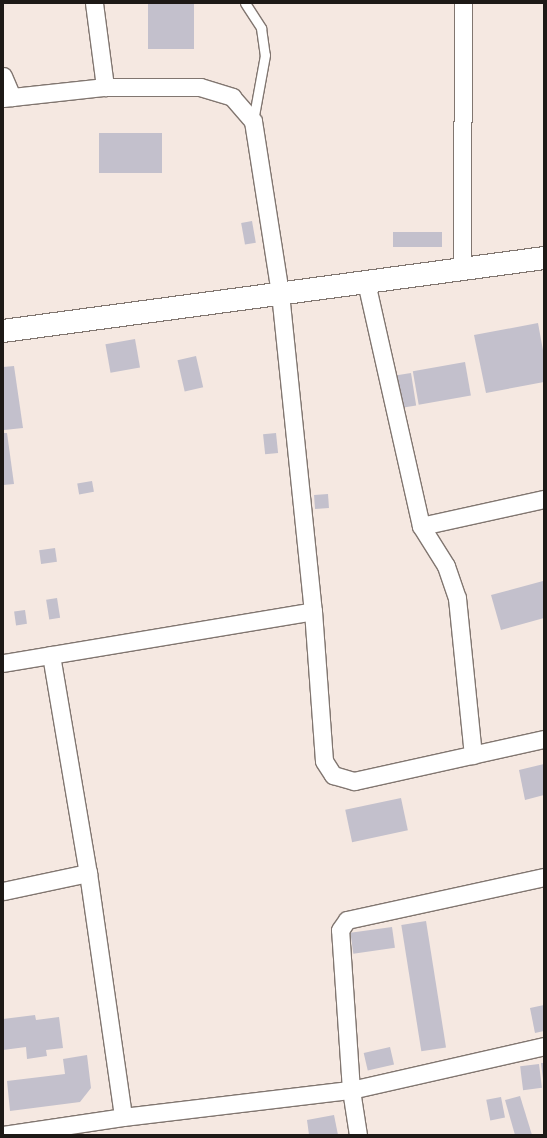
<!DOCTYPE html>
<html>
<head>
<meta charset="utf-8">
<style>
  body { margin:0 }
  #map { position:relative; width:547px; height:1138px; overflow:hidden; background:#f5e8e1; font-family:"DejaVu Sans",sans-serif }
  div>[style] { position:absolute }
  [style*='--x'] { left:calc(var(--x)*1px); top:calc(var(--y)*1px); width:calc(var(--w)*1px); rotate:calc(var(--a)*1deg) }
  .building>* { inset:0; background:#c3c0cc; transform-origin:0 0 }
  .roads { filter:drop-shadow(1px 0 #817670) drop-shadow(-1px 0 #817670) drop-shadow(0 1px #817670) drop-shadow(0 -1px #817670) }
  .service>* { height:9px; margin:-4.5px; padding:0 4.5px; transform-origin:4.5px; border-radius:4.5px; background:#fff }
  .minor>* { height:17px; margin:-8.5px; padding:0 8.5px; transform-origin:8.5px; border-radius:8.5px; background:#fff }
  .tertiary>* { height:22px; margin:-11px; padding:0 11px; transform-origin:11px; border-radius:11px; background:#fff }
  span { translate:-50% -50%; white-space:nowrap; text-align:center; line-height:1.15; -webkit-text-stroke:3.5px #fff; paint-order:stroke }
  .frame { position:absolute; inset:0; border:4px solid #1d1916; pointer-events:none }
</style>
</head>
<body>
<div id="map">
  <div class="building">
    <i style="left:148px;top:3px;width:46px;height:46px"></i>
    <i style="left:99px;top:133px;width:63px;height:40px"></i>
    <i style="left:252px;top:221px;width:22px;height:11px;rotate:80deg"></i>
    <i style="left:442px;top:232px;width:15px;height:49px;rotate:90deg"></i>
    <i style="clip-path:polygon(538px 323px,544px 356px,544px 382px,486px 393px,474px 335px)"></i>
    <i style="left:135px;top:339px;width:29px;height:30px;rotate:80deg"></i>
    <i style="left:196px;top:356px;width:32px;height:19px;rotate:77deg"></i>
    <i style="left:465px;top:362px;width:34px;height:53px;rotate:80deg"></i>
    <i style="clip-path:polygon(14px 366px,23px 428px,4px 430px,3px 367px)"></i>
    <i style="left:411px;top:373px;width:33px;height:16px;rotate:81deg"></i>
    <i style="clip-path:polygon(3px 433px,7px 433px,14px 484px,3px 485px)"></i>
    <i style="left:276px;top:433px;width:20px;height:13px;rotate:84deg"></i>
    <i style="left:92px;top:481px;width:11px;height:15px;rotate:80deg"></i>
    <i style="left:328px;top:494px;width:14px;height:14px;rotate:86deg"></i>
    <i style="left:55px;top:548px;width:14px;height:16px;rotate:82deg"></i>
    <i style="clip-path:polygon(543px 581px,544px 618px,501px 630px,491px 595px)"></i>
    <i style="left:57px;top:598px;width:20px;height:11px;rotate:81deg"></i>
    <i style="left:25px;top:610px;width:14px;height:11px;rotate:82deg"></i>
    <i style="clip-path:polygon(544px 764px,544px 795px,525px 800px,519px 770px)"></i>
    <i style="left:401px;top:798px;width:33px;height:57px;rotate:78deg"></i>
    <i style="left:426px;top:921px;width:128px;height:25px;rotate:81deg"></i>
    <i style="left:392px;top:927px;width:21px;height:42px;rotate:82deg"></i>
    <i style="clip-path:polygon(544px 1005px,544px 1031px,535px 1033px,530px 1008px)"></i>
    <i style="clip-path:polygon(35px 1015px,36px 1020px,59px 1017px,63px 1048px,46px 1050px,47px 1056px,27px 1059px,26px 1047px,3px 1050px,3px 1019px)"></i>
    <i style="left:390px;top:1047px;width:18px;height:27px;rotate:77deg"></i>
    <i style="clip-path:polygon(87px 1055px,91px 1088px,80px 1102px,10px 1111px,7px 1081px,65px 1074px,63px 1059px)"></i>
    <i style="clip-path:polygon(541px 1063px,544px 1063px,544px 1079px,543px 1079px)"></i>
    <i style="left:539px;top:1064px;width:24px;height:19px;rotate:83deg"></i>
    <i style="clip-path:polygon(520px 1096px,532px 1135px,515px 1135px,505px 1100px)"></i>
    <i style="left:501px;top:1097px;width:21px;height:15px;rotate:79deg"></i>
    <i style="clip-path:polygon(334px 1115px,338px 1135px,309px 1135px,307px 1120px)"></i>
  </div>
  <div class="roads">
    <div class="service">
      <i style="--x:245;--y:3;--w:30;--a:57"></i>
      <i style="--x:261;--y:28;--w:27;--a:82"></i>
      <i style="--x:265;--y:55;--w:67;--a:100.3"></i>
    </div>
    <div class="minor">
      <i style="--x:94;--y:3;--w:85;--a:82.5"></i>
      <i style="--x:3;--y:76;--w:23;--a:67"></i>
      <i style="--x:3;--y:98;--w:103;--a:-6.2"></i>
      <i style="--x:105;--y:87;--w:95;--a:0"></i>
      <i style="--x:200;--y:87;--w:34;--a:17"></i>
      <i style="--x:232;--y:97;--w:32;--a:49"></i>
      <i style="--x:253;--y:121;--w:174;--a:81.1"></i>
      <i style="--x:280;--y:293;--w:320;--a:84.1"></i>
      <i style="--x:313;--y:611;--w:150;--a:85.8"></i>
      <i style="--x:324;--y:761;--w:17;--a:57"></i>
      <i style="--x:333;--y:775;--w:22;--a:16"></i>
      <i style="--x:354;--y:781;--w:195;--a:-12.5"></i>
      <i style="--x:462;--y:270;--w:267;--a:-89.8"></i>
      <i style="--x:366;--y:282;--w:250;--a:77.3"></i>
      <i style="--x:421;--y:526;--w:47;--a:58"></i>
      <i style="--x:446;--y:566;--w:34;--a:71"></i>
      <i style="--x:457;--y:598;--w:158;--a:84.2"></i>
      <i style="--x:421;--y:526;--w:126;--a:-12.4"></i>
      <i style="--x:51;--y:655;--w:221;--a:80.4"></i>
      <i style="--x:88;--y:873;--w:246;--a:81.8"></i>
      <i style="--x:3;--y:663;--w:314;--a:-9.5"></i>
      <i style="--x:3;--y:891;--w:87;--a:-12"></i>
      <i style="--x:3;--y:1135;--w:121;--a:-8.5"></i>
      <i style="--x:123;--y:1117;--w:230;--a:-6.8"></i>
      <i style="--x:351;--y:1090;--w:198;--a:-12.8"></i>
      <i style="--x:358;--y:1135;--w:46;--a:-98.8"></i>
      <i style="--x:351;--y:1090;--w:160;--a:-93.9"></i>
      <i style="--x:340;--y:930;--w:12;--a:-55"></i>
      <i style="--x:347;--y:920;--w:202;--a:-12.3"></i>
    </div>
    <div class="tertiary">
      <i style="--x:3;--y:331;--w:546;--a:-7.68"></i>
    </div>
  </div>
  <div class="frame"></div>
</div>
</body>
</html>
